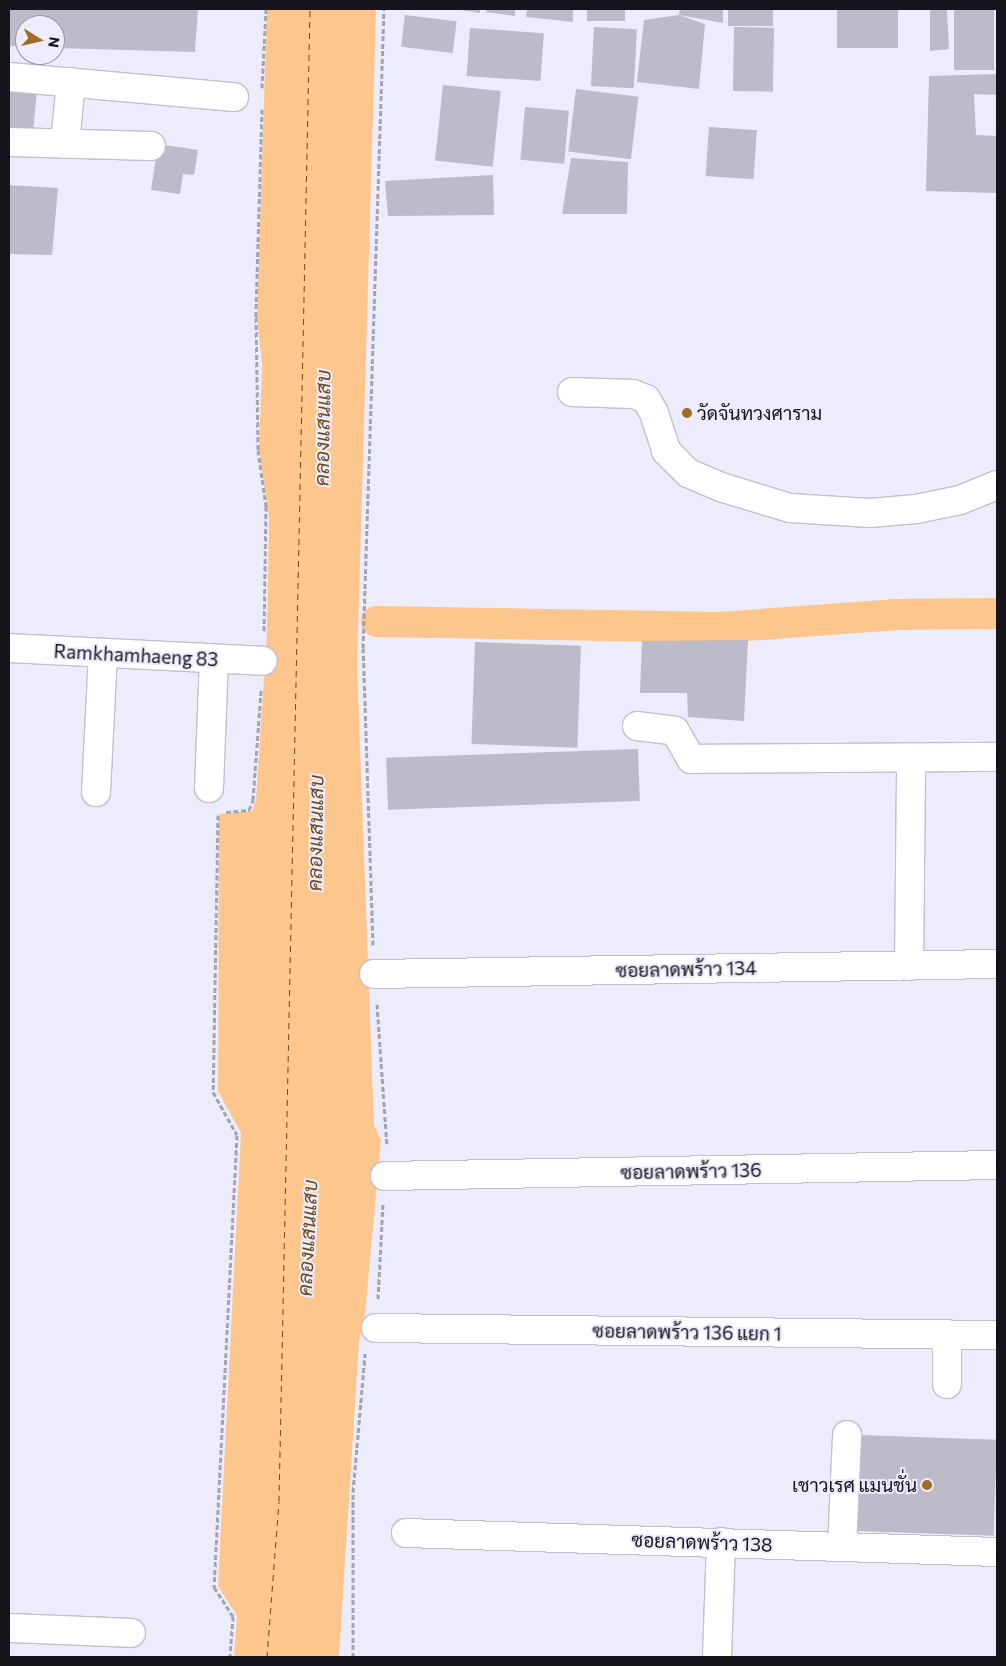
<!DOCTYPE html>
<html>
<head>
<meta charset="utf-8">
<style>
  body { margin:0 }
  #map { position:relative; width:1006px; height:1666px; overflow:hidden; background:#edecfc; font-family:Commissioner,Sarabun,sans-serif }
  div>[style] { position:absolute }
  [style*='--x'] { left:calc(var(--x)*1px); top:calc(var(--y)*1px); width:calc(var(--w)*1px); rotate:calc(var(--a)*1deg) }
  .water>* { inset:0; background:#fdc68c }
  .canal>* { height:31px; margin:-15.5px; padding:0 15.5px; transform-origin:15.5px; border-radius:15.5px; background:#fdc68c }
  .ferry>* { height:1px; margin-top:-0.5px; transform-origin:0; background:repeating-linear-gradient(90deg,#6c481c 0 6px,transparent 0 11px) }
  .building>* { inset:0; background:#bdbbca; transform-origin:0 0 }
  .path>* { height:3px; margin-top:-1.5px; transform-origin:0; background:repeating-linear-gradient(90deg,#a4a3af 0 5px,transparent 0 7.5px) }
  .roads { filter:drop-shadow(1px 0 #c0bfce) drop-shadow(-1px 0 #c0bfce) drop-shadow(0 1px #c0bfce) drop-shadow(0 -1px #c0bfce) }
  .minor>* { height:28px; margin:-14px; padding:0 14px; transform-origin:14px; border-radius:14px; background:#fff }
  .dots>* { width:14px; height:14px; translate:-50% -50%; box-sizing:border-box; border:2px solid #edecfc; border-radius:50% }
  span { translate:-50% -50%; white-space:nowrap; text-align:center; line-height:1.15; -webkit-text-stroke:4px #edecfc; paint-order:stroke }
  .poi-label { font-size:19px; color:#15141a }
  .left { translate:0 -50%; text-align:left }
  .right { translate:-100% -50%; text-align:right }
  .street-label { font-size:19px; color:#15141a }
  .water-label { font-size:20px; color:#6c481c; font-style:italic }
  .frame { position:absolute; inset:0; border:10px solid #15141a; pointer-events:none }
  .north { position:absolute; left:15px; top:15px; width:50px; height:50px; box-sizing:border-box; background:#edecfc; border:1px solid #9796a2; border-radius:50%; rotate:99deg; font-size:14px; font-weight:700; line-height:20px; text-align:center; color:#15141a }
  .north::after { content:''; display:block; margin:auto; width:18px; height:22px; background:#a16a25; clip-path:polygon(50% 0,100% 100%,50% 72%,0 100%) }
</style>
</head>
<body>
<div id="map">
  <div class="water">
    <i style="clip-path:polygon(267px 9px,376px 9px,357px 666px,374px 1125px,381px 1140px,365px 1314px,359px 1341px,339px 1657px,234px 1657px,237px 1616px,218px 1586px,241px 1133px,218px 1091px,219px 814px,252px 811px,256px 800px,267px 632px,269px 517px,259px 450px,262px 365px,257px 318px)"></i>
  </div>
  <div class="canal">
    <i style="--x:376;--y:621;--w:343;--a:1"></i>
    <i style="--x:719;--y:627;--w:175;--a:-4.2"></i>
    <i style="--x:894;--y:614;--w:103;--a:-0.6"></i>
  </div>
  <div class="ferry">
    <i style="--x:267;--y:1657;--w:156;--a:-85.6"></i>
    <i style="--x:279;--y:1501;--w:1492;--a:-88.81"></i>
  </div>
  <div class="building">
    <i style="clip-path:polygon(9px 9px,198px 9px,195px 52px,55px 48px,55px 25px,25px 25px,25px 47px,9px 46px)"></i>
    <i style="clip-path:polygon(454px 9px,480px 9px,480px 13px)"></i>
    <i style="clip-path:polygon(487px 9px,515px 9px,515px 16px,486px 12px)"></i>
    <i style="clip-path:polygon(527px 9px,573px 9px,573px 22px,526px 17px)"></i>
    <i style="left:587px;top:9px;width:38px;height:12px"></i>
    <i style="clip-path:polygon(680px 9px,723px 9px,723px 23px,679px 15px)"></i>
    <i style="left:728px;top:9px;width:45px;height:17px"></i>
    <i style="left:837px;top:9px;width:61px;height:39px"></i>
    <i style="clip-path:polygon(930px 9px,947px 9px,949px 49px,930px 51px)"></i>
    <i style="left:954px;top:9px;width:40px;height:61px"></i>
    <i style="left:405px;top:15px;width:52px;height:32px;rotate:7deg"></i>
    <i style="clip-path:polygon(679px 15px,705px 24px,699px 89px,637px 82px,644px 20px)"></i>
    <i style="left:594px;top:27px;width:43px;height:59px;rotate:3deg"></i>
    <i style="left:734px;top:27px;width:40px;height:64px;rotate:1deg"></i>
    <i style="left:470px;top:28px;width:74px;height:48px;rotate:4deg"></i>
    <i style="clip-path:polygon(997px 74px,997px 95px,974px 94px,976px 135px,997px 136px,997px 193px,926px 191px,929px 76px)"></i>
    <i style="left:443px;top:85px;width:58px;height:76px;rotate:6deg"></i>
    <i style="left:576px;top:89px;width:63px;height:63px;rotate:7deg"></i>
    <i style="clip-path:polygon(9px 90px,37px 92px,33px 131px,9px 130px)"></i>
    <i style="left:525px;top:107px;width:44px;height:53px;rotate:5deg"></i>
    <i style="left:709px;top:127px;width:48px;height:49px;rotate:4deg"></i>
    <i style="clip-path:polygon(158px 144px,198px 150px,194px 175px,183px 174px,180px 194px,151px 190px)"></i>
    <i style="clip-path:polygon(571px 158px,628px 162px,627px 214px,562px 214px)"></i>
    <i style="clip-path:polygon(493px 175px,494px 215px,388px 216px,385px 181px)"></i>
    <i style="clip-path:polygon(9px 185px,58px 188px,52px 255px,9px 254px)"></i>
    <i style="clip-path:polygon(748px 640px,744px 721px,688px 717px,687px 693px,640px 693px,642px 641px)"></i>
    <i style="left:475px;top:642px;width:106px;height:102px;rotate:2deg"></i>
    <i style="left:638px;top:749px;width:52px;height:252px;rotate:88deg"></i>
    <i style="left:860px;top:1435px;width:137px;height:96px;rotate:2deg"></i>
  </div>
  <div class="path">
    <i style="--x:262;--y:88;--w:79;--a:-87.1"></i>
    <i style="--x:262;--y:109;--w:208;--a:91.7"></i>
    <i style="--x:256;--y:317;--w:133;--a:89.1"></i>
    <i style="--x:258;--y:450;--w:57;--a:81.9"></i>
    <i style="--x:266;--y:506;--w:126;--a:90.9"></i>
    <i style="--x:226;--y:812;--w:23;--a:-5"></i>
    <i style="--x:249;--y:810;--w:11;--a:-68"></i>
    <i style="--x:253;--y:800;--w:110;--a:-85.8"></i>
    <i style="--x:218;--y:815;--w:277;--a:91"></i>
    <i style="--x:213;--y:1092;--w:49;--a:60.8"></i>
    <i style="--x:237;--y:1135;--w:453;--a:92.9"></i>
    <i style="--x:214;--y:1587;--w:35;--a:57"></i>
    <i style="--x:233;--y:1616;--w:41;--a:94.2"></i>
    <i style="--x:373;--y:945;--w:297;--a:-91.9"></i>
    <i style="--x:363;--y:648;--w:639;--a:-88.12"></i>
    <i style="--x:377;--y:1004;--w:143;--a:86"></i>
    <i style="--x:378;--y:1299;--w:96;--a:-87"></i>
    <i style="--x:353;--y:1657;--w:165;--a:-90"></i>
    <i style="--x:353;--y:1492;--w:139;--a:-85"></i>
  </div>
  <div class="roads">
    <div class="minor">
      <i style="--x:9;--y:77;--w:226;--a:5.1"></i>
      <i style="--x:9;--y:142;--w:142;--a:1.6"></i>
      <i style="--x:65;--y:144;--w:62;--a:-84.5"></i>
      <i style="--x:572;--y:392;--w:61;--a:1.9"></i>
      <i style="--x:633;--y:394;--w:14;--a:21"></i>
      <i style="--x:646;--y:399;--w:16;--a:60"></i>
      <i style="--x:654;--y:413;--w:40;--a:72"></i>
      <i style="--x:666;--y:451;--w:31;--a:45"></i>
      <i style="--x:688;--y:473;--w:39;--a:23"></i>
      <i style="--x:724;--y:488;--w:69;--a:16.9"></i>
      <i style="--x:790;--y:508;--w:80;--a:3.6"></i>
      <i style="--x:870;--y:513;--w:46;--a:-5"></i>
      <i style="--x:916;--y:509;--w:45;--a:-11.6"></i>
      <i style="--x:960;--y:500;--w:40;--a:-22"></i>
      <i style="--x:9;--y:648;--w:254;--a:2.9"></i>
      <i style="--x:637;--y:726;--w:38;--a:7"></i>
      <i style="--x:675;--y:731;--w:32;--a:60"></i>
      <i style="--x:691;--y:759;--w:306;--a:-0.4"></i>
      <i style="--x:209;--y:788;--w:129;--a:-87.8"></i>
      <i style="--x:96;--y:792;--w:139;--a:-87.1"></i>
      <i style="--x:909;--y:966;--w:208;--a:-89.4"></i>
      <i style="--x:374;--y:974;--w:623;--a:-0.92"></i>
      <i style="--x:385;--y:1176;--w:612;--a:-1.03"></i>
      <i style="--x:376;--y:1328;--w:621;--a:0.65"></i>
      <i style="--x:947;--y:1334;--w:50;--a:90"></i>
      <i style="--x:406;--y:1533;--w:591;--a:1.84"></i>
      <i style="--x:842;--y:1547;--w:112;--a:-87.4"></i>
      <i style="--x:9;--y:1628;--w:122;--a:2.3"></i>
      <i style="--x:717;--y:1657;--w:115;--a:-88"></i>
    </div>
  </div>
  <div class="dots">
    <i style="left:687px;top:413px;background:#a16a25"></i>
    <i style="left:927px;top:1485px;background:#a16a25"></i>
  </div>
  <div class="poi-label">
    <span class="left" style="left:697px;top:413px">วัดจันทวงศาราม</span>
    <span class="right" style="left:917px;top:1485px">เชาวเรศ แมนชั่น</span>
  </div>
  <div class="street-label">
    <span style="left:136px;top:655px;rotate:3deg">Ramkhamhaeng 83</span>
    <span style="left:686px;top:969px;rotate:-1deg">ซอยลาดพร้าว 134</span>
    <span style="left:691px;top:1171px;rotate:-1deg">ซอยลาดพร้าว 136</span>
    <span style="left:687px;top:1332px;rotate:1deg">ซอยลาดพร้าว 136 แยก 1</span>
    <span style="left:702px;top:1542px;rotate:2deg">ซอยลาดพร้าว 138</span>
  </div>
  <div class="water-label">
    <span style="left:322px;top:428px;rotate:-89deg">คลองแสนแสบ</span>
    <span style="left:315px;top:833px;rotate:-89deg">คลองแสนแสบ</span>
    <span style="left:307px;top:1238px;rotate:-87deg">คลองแสนแสบ</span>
  </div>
  <div class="frame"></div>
  <div class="north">N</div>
</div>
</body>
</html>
